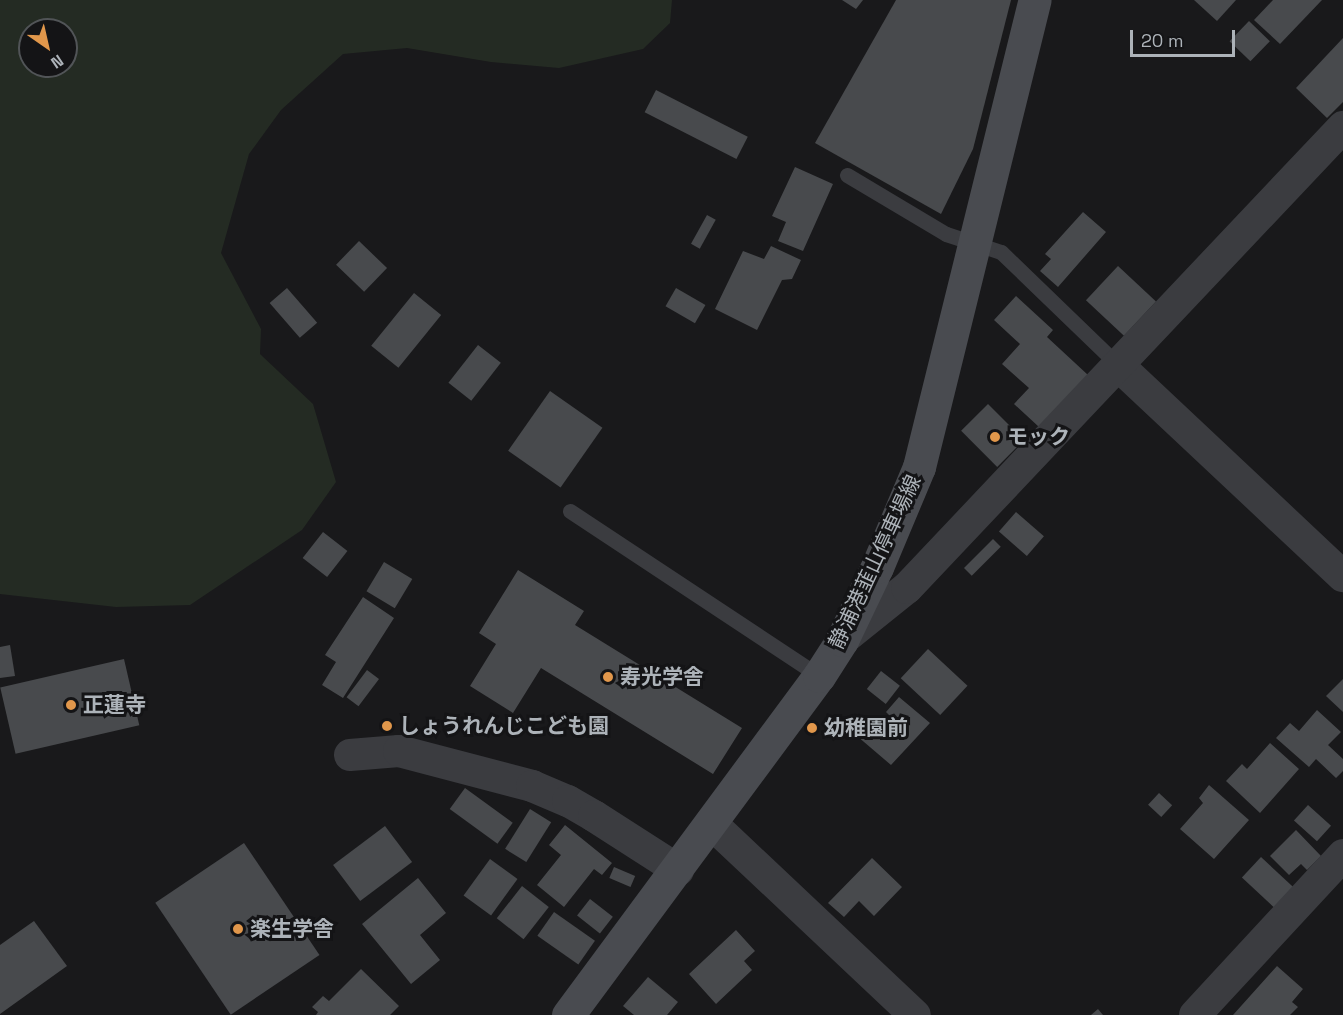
<!DOCTYPE html>
<html>
<head>
<meta charset="utf-8">
<style>
  body { margin:0 }
  #map { position:relative; width:1343px; height:1015px; overflow:hidden; background:#19191b; font-family:"Space Grotesk","Noto Sans JP",sans-serif }
  div>[style] { position:absolute }
  [style*='--x'] { left:calc(var(--x)*1px); top:calc(var(--y)*1px); width:calc(var(--w)*1px); rotate:calc(var(--a)*1deg) }
  .green>* { inset:0; background:#242b23 }
  .building>* { inset:0; background:#484a4d; transform-origin:0 0 }
  .service>* { height:15px; margin:-7.5px; padding:0 7.5px; transform-origin:7.5px; border-radius:7.5px; background:#3b3c40 }
  .minor>* { height:32px; margin:-16px; padding:0 16px; transform-origin:16px; border-radius:16px; background:#3b3c40 }
  .secondary>* { height:33px; margin:-16.5px; padding:0 16.5px; transform-origin:16.5px; border-radius:16.5px; background:#494b50 }
  .dots>* { width:16px; height:16px; translate:-50% -50%; box-sizing:border-box; border:3px solid #141416; border-radius:50% }
  span { translate:-50% -50%; white-space:nowrap; text-align:center; line-height:1.15; -webkit-text-stroke:6px #141416; paint-order:stroke }
  .poi-label { font-size:21px; color:#adb3b9; font-weight:700 }
  .left { translate:0 -50%; text-align:left }
  .street-label { font-size:21px; color:#adb3b9 }
  .north { position:absolute; left:18px; top:18px; width:60px; height:60px; box-sizing:border-box; background:#141416; border:2px solid #515457; border-radius:50%; rotate:146deg; font-size:16px; font-weight:700; line-height:24px; text-align:center; color:#adb3b9 }
  .north::after { content:''; display:block; margin:auto; width:21px; height:27px; background:#e1974b; clip-path:polygon(50% 0,100% 100%,50% 72%,0 100%) }
  .scale { position:absolute; left:1130px; top:30px; width:105px; height:27px; box-sizing:border-box; border:3px solid #adb3b9; border-top:0; padding-left:8px; font-size:18px; line-height:21px; white-space:nowrap; color:#adb3b9; -webkit-text-stroke:4px #141416; paint-order:stroke }
</style>
</head>
<body>
<div id="map">
  <div class="green">
    <i style="clip-path:polygon(evenodd,0 0,672px 0,670px 23px,643px 49px,559px 68px,491px 62px,407px 48px,343px 54px,281px 110px,249px 154px,221px 253px,261px 329px,260px 354px,313px 404px,336px 482px,302px 530px,190px 605px,116px 607px,0 594px,0 0,30px 30px,66px 30px,66px 66px,30px 66px,30px 30px)"></i>
  </div>
  <div class="building">
    <i style="clip-path:polygon(842px 0,863px 0,856px 9px)"></i>
    <i style="clip-path:polygon(896px 0,1011px 0,973px 149px,941px 214px,815px 143px)"></i>
    <i style="clip-path:polygon(1194px 0,1236px 0,1217px 21px)"></i>
    <i style="clip-path:polygon(1273px 0,1322px 0,1280px 44px,1254px 20px)"></i>
    <i style="left:1249px;top:21px;width:29px;height:28px;rotate:44deg"></i>
    <i style="clip-path:polygon(1343px 38px,1343px 102px,1327px 118px,1296px 88px)"></i>
    <i style="left:656px;top:90px;width:103px;height:25px;rotate:27deg"></i>
    <i style="clip-path:polygon(795px 167px,833px 184px,803px 251px,778px 241px,786px 222px,772px 216px)"></i>
    <i style="clip-path:polygon(1083px 212px,1106px 232px,1058px 287px,1040px 271px,1051px 259px,1045px 254px)"></i>
    <i style="left:707px;top:215px;width:10px;height:33px;rotate:29deg"></i>
    <i style="left:359px;top:241px;width:39px;height:33px;rotate:44deg"></i>
    <i style="clip-path:polygon(771px 246px,801px 260px,792px 279px,782px 280px,757px 330px,715px 309px,743px 251px,764px 259px)"></i>
    <i style="left:1118px;top:266px;width:52px;height:47px;rotate:43deg"></i>
    <i style="left:287px;top:288px;width:46px;height:23px;rotate:49deg"></i>
    <i style="left:676px;top:288px;width:34px;height:21px;rotate:30deg"></i>
    <i style="left:414px;top:293px;width:35px;height:68px;rotate:39deg"></i>
    <i style="clip-path:polygon(1016px 296px,1053px 330px,1047px 337px,1088px 375px,1039px 427px,1014px 404px,1029px 388px,1002px 364px,1020px 344px,994px 320px)"></i>
    <i style="left:478px;top:345px;width:29px;height:48px;rotate:38deg"></i>
    <i style="left:550px;top:391px;width:64px;height:73px;rotate:35deg"></i>
    <i style="left:988px;top:404px;width:51px;height:38px;rotate:45deg"></i>
    <i style="left:1016px;top:512px;width:37px;height:26px;rotate:41deg"></i>
    <i style="left:323px;top:532px;width:31px;height:33px;rotate:38deg"></i>
    <i style="left:993px;top:539px;width:11px;height:41px;rotate:45deg"></i>
    <i style="left:384px;top:562px;width:33px;height:34px;rotate:31deg"></i>
    <i style="clip-path:polygon(518px 570px,584px 611px,575px 625px,742px 728px,713px 774px,541px 668px,513px 713px,470px 686px,496px 644px,479px 633px)"></i>
    <i style="clip-path:polygon(363px 597px,394px 618px,343px 698px,322px 685px,336px 662px,325px 655px)"></i>
    <i style="clip-path:polygon(10px 645px,15px 676px,0 678px,0 647px)"></i>
    <i style="left:928px;top:649px;width:54px;height:40px;rotate:43deg"></i>
    <i style="left:124px;top:659px;width:68px;height:127px;rotate:77deg"></i>
    <i style="left:367px;top:670px;width:15px;height:34px;rotate:37deg"></i>
    <i style="left:881px;top:671px;width:24px;height:23px;rotate:38deg"></i>
    <i style="clip-path:polygon(1343px 679px,1343px 712px,1326px 696px)"></i>
    <i style="clip-path:polygon(899px 697px,930px 723px,891px 765px,857px 736px,873px 717px,878px 724px,890px 716px,886px 712px)"></i>
    <i style="clip-path:polygon(1317px 710px,1341px 732px,1328px 745px,1343px 759px,1343px 771px,1336px 778px,1316px 759px,1309px 767px,1276px 738px,1290px 723px,1299px 731px)"></i>
    <i style="clip-path:polygon(1270px 743px,1299px 769px,1260px 813px,1226px 781px,1242px 764px,1247px 769px)"></i>
    <i style="clip-path:polygon(1209px 785px,1249px 820px,1214px 859px,1180px 829px,1203px 803px,1199px 798px)"></i>
    <i style="left:465px;top:788px;width:59px;height:26px;rotate:36deg"></i>
    <i style="left:1159px;top:793px;width:18px;height:16px;rotate:43deg"></i>
    <i style="left:1308px;top:805px;width:31px;height:21px;rotate:42deg"></i>
    <i style="left:530px;top:809px;width:25px;height:47px;rotate:32deg"></i>
    <i style="clip-path:polygon(565px 825px,612px 863px,602px 875px,594px 869px,564px 907px,537px 885px,561px 855px,549px 845px)"></i>
    <i style="left:385px;top:826px;width:45px;height:65px;rotate:53deg"></i>
    <i style="clip-path:polygon(1296px 830px,1321px 856px,1307px 870px,1301px 864px,1289px 875px,1270px 856px)"></i>
    <i style="left:244px;top:843px;width:135px;height:107px;rotate:56deg"></i>
    <i style="left:1261px;top:857px;width:44px;height:28px;rotate:43deg"></i>
    <i style="clip-path:polygon(872px 858px,902px 887px,874px 916px,859px 901px,844px 917px,828px 903px)"></i>
    <i style="left:490px;top:859px;width:34px;height:45px;rotate:36deg"></i>
    <i style="left:614px;top:867px;width:23px;height:12px;rotate:23deg"></i>
    <i style="clip-path:polygon(418px 878px,446px 913px,420px 935px,440px 960px,411px 984px,362px 924px)"></i>
    <i style="left:522px;top:886px;width:34px;height:41px;rotate:38deg"></i>
    <i style="left:590px;top:899px;width:29px;height:21px;rotate:38deg"></i>
    <i style="left:554px;top:912px;width:50px;height:29px;rotate:35deg"></i>
    <i style="clip-path:polygon(34px 921px,67px 966px,0 1014px,0 945px)"></i>
    <i style="clip-path:polygon(736px 930px,755px 951px,744px 961px,752px 970px,716px 1004px,689px 974px)"></i>
    <i style="clip-path:polygon(1277px 966px,1303px 989px,1292px 1002px,1298px 1007px,1290px 1015px,1233px 1015px)"></i>
    <i style="clip-path:polygon(361px 969px,399px 1006px,390px 1015px,316px 1015px,318px 1012px,312px 1007px,323px 996px,329px 1001px)"></i>
    <i style="clip-path:polygon(648px 977px,678px 1002px,667px 1015px,634px 1015px,623px 1006px)"></i>
    <i style="clip-path:polygon(1098px 1009px,1103px 1015px,1091px 1015px)"></i>
  </div>
  <div class="service">
    <i style="--x:847;--y:175;--w:115;--a:30.8"></i>
    <i style="--x:946;--y:234;--w:58;--a:18.1"></i>
    <i style="--x:1001;--y:252;--w:164;--a:44"></i>
    <i style="--x:570;--y:511;--w:299;--a:33.5"></i>
  </div>
  <div class="minor">
    <i style="--x:1119;--y:366;--w:307;--a:43.2"></i>
    <i style="--x:842;--y:640;--w:83;--a:-38.7"></i>
    <i style="--x:907;--y:588;--w:635;--a:-46.6"></i>
    <i style="--x:350;--y:755;--w:49;--a:-4.7"></i>
    <i style="--x:399;--y:751;--w:138;--a:14.7"></i>
    <i style="--x:532;--y:786;--w:39;--a:23"></i>
    <i style="--x:568;--y:801;--w:30;--a:30"></i>
    <i style="--x:594;--y:816;--w:100;--a:32.7"></i>
    <i style="--x:711;--y:823;--w:280;--a:43.3"></i>
    <i style="--x:1195;--y:1015;--w:218;--a:-47.2"></i>
  </div>
  <div class="secondary">
    <i style="--x:568;--y:1015;--w:422;--a:-53.5"></i>
    <i style="--x:819;--y:676;--w:43;--a:-57.4"></i>
    <i style="--x:842;--y:640;--w:81;--a:-64.4"></i>
    <i style="--x:877;--y:567;--w:108;--a:-67.2"></i>
    <i style="--x:919;--y:467;--w:481;--a:-76.1"></i>
  </div>
  <div class="dots">
    <i style="left:995px;top:437px;background:#e1974b"></i>
    <i style="left:608px;top:677px;background:#e1974b"></i>
    <i style="left:71px;top:705px;background:#e1974b"></i>
    <i style="left:387px;top:726px;background:#e1974b"></i>
    <i style="left:812px;top:728px;background:#e1974b"></i>
    <i style="left:238px;top:929px;background:#e1974b"></i>
  </div>
  <div class="poi-label">
    <span class="left" style="left:1007px;top:437px">モック</span>
    <span class="left" style="left:620px;top:677px">寿光学舎</span>
    <span class="left" style="left:83px;top:705px">正蓮寺</span>
    <span class="left" style="left:399px;top:726px">しょうれんじこども園</span>
    <span class="left" style="left:824px;top:728px">幼稚園前</span>
    <span class="left" style="left:250px;top:929px">楽生学舎</span>
  </div>
  <div class="street-label">
    <span style="left:875px;top:562px;rotate:-65deg">静浦港韮山停車場線</span>
  </div>
  <div class="north">N</div>
  <div class="scale">20 m</div>
</div>
</body>
</html>
